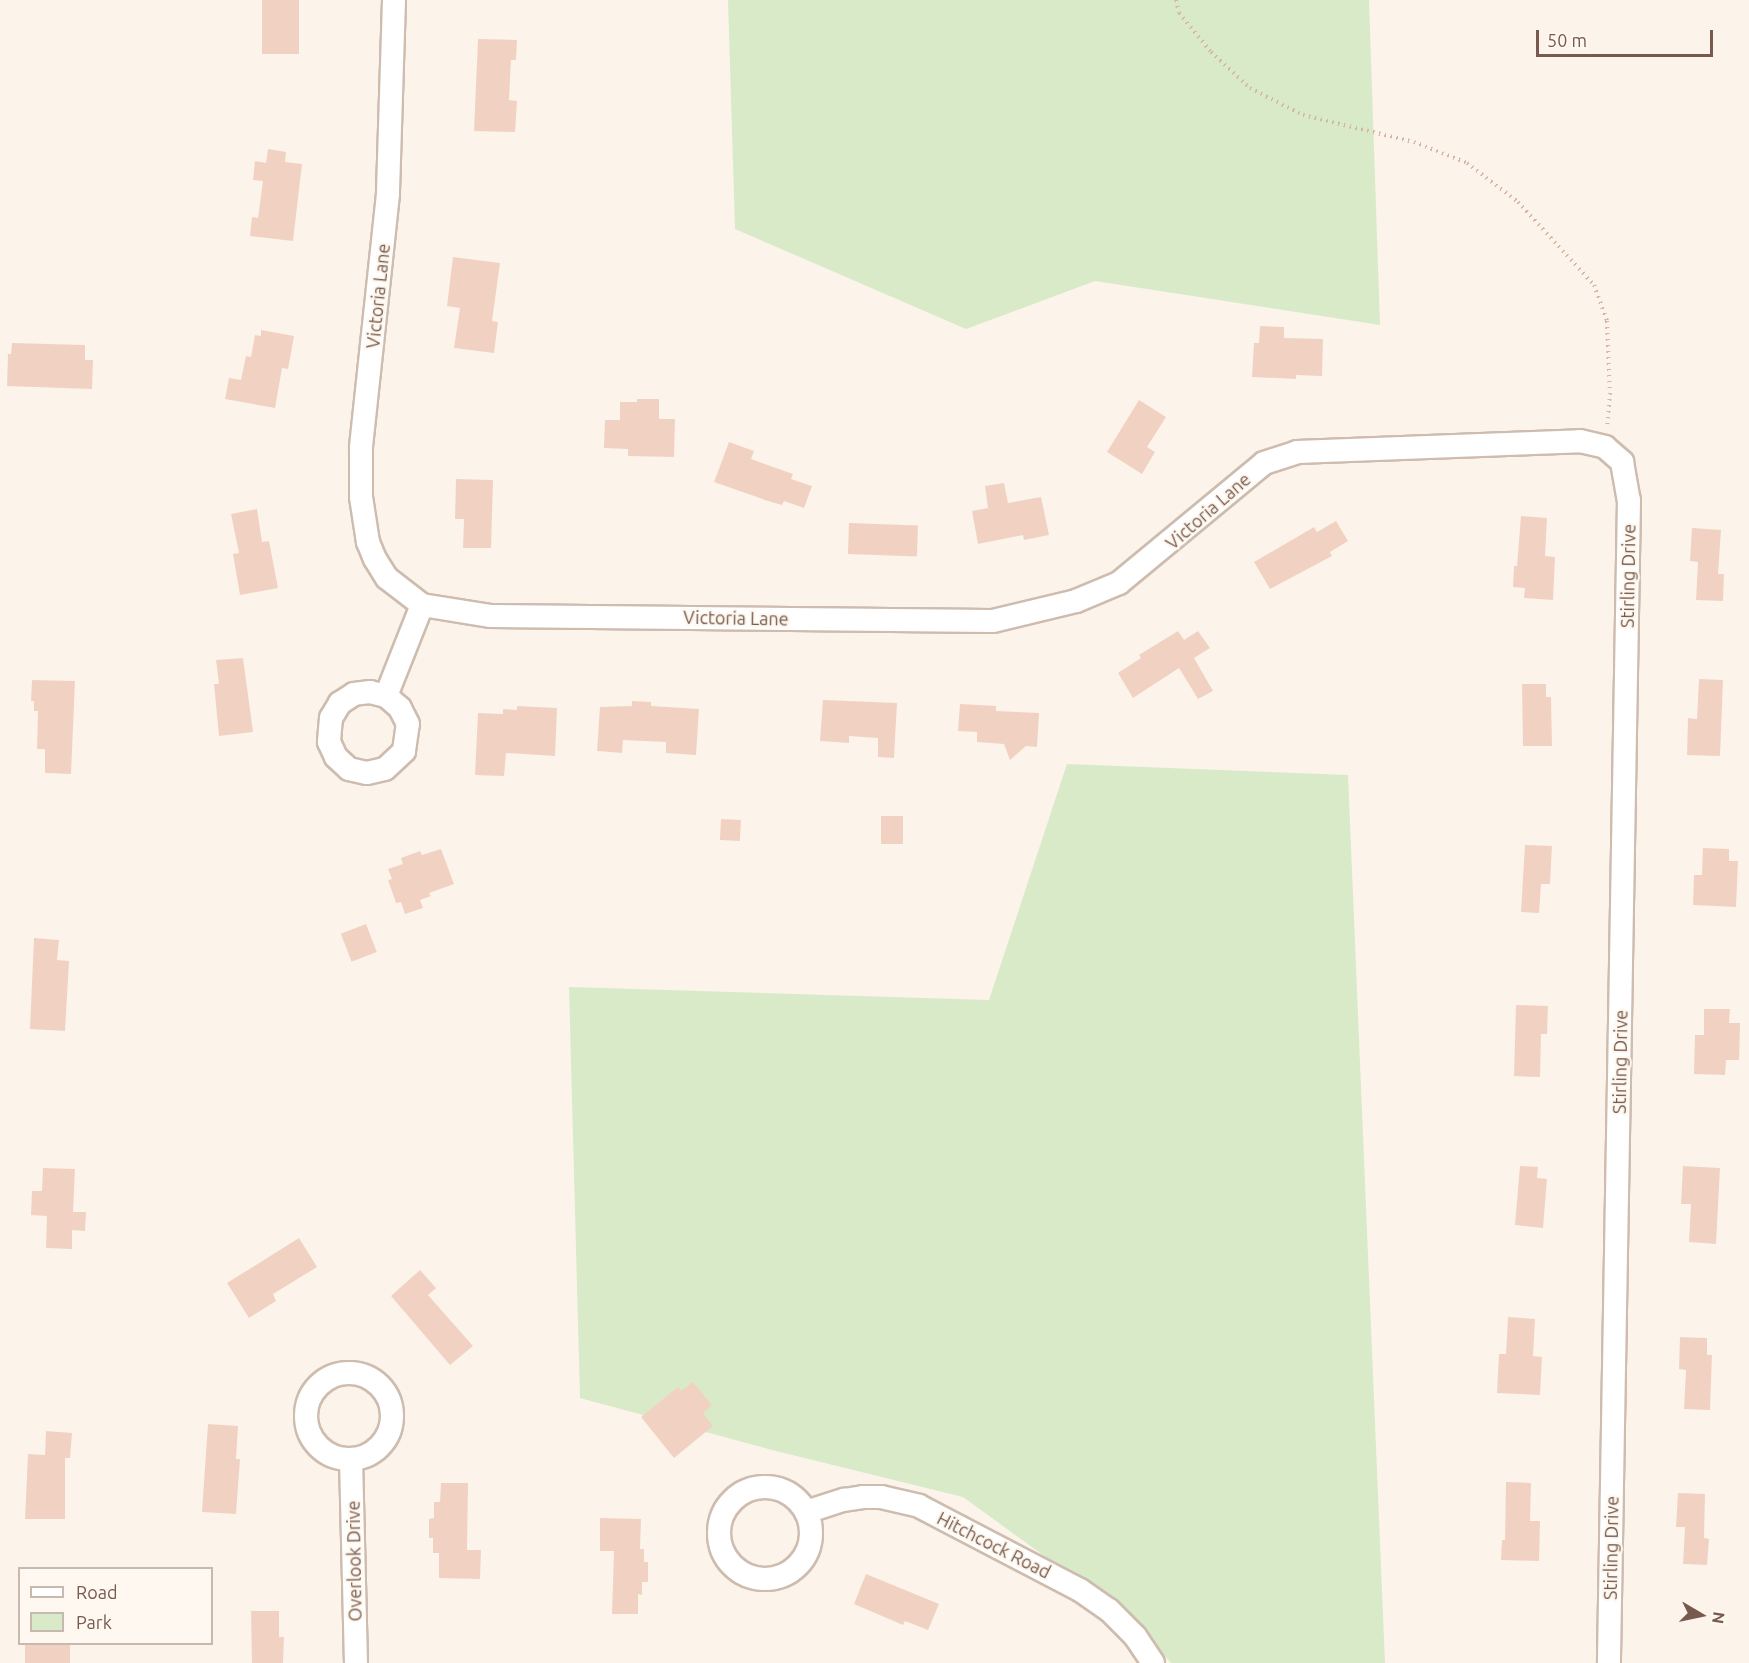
<!DOCTYPE html>
<html>
<head>
<meta charset="utf-8">
<style>
  body { margin:0 }
  #map { position:relative; width:1749px; height:1663px; overflow:hidden; background:#fcf4ea; font-family:Ubuntu,sans-serif }
  div>[style] { position:absolute }
  [style*='--x'] { left:calc(var(--x)*1px); top:calc(var(--y)*1px); width:calc(var(--w)*1px); rotate:calc(var(--a)*1deg) }
  .green>* { inset:0; background:#d8eac8 }
  .building>* { inset:0; background:#f1d2c2; transform-origin:0 0 }
  .path>* { height:4px; margin-top:-2px; transform-origin:0; background:repeating-linear-gradient(90deg,#d6b5a5 0 1.5px,transparent 0 6px) }
  .roads { filter:drop-shadow(2px 0 #cebcaf) drop-shadow(-2px 0 #cebcaf) drop-shadow(0 2px #cebcaf) drop-shadow(0 -2px #cebcaf) }
  .street>* { height:22px; margin:-11px; padding:0 11px; transform-origin:11px; border-radius:11px; background:#fff }
  .street>.ring { margin:-11px; padding:0; box-sizing:content-box; background:none; border:22px solid #fff; border-radius:50% }
  span { translate:-50% -50%; white-space:nowrap; text-align:center; line-height:1.15; -webkit-text-stroke:4.5px #fef8f0; paint-order:stroke }
  .street-label { font-size:18px; color:#775a4d }
  .legend { position:absolute; left:18px; top:1567px; width:195px; height:78px; box-sizing:border-box; background:#fef8f0; border:2px solid #c8b9af; margin:0; padding:8px 10px; list-style:none; font-size:18px; color:#775a4d }
  .legend li { display:flex; align-items:center; gap:12px; height:30px }
  .legend b { width:30px; border:2px solid #c8b9af }
  .north { position:absolute; left:1671px; top:1585px; width:60px; height:60px; -webkit-text-stroke:4px #fef8f0; paint-order:stroke; rotate:99deg; font-size:16px; font-weight:700; line-height:24px; text-align:center; color:#775a4d }
  .north::after { content:''; display:block; margin:auto; width:21px; height:27px; background:#775a4d; clip-path:polygon(50% 0,100% 100%,50% 72%,0 100%) }
  .scale { position:absolute; left:1536px; top:30px; width:177px; height:27px; box-sizing:border-box; border:3px solid #775a4d; border-top:0; padding-left:8px; font-size:18px; line-height:21px; white-space:nowrap; color:#775a4d; -webkit-text-stroke:4px #fef8f0; paint-order:stroke }
</style>
</head>
<body>
<div id="map">
  <div class="green">
    <i style="clip-path:polygon(728px 0,1369px 0,1380px 325px,1095px 281px,966px 329px,735px 229px)"></i>
    <i style="clip-path:polygon(1067px 764px,1348px 775px,1385px 1663px,1171px 1663px,1135px 1622px,963px 1497px,776px 1451px,580px 1398px,569px 987px,989px 1000px)"></i>
  </div>
  <div class="building">
    <i style="left:262px;top:0;width:37px;height:54px"></i>
    <i style="clip-path:polygon(478px 39px,517px 40px,516px 60px,511px 60px,509px 100px,517px 101px,515px 132px,474px 131px)"></i>
    <i style="clip-path:polygon(268px 149px,286px 152px,285px 162px,302px 164px,293px 241px,250px 236px,252px 217px,258px 218px,263px 181px,253px 180px,255px 161px,266px 163px)"></i>
    <i style="clip-path:polygon(453px 257px,500px 263px,492px 321px,498px 322px,494px 353px,454px 348px,460px 308px,447px 306px)"></i>
    <i style="clip-path:polygon(1260px 326px,1284px 327px,1284px 338px,1323px 339px,1322px 376px,1296px 375px,1296px 379px,1252px 377px,1254px 343px,1259px 343px)"></i>
    <i style="clip-path:polygon(261px 330px,294px 336px,288px 369px,282px 368px,275px 408px,225px 399px,229px 378px,241px 380px,246px 356px,251px 357px,255px 335px,261px 336px)"></i>
    <i style="clip-path:polygon(12px 343px,85px 345px,85px 360px,93px 360px,92px 389px,7px 386px,8px 354px,11px 354px)"></i>
    <i style="clip-path:polygon(637px 399px,659px 399px,659px 419px,675px 419px,674px 457px,628px 456px,628px 449px,604px 448px,605px 420px,620px 420px,620px 402px,637px 402px)"></i>
    <i style="clip-path:polygon(1139px 400px,1166px 417px,1147px 447px,1155px 452px,1142px 474px,1107px 452px)"></i>
    <i style="clip-path:polygon(729px 442px,754px 451px,751px 459px,793px 474px,791px 479px,812px 486px,804px 508px,784px 501px,782px 505px,768px 501px,714px 482px)"></i>
    <i style="clip-path:polygon(456px 479px,493px 480px,491px 548px,463px 548px,464px 519px,455px 519px)"></i>
    <i style="clip-path:polygon(1004px 483px,1008px 503px,1041px 497px,1049px 535px,1024px 540px,1023px 535px,978px 544px,972px 511px,988px 508px,985px 486px)"></i>
    <i style="clip-path:polygon(257px 509px,262px 542px,269px 541px,278px 588px,240px 595px,233px 554px,239px 553px,231px 514px)"></i>
    <i style="clip-path:polygon(1521px 516px,1547px 518px,1545px 556px,1555px 557px,1553px 600px,1524px 598px,1525px 588px,1513px 587px,1514px 566px,1517px 566px)"></i>
    <i style="clip-path:polygon(1336px 521px,1348px 541px,1330px 552px,1332px 556px,1270px 589px,1254px 562px,1314px 527px,1317px 532px)"></i>
    <i style="left:849px;top:523px;width:69px;height:31px;rotate:2deg"></i>
    <i style="clip-path:polygon(1692px 528px,1721px 530px,1718px 574px,1724px 574px,1723px 601px,1696px 600px,1698px 562px,1690px 561px)"></i>
    <i style="clip-path:polygon(1178px 631px,1184px 640px,1198px 631px,1210px 648px,1194px 658px,1213px 691px,1198px 699px,1179px 668px,1133px 698px,1118px 673px,1141px 658px,1139px 655px)"></i>
    <i style="clip-path:polygon(243px 658px,253px 732px,219px 736px,214px 684px,219px 684px,216px 660px)"></i>
    <i style="clip-path:polygon(1699px 679px,1723px 680px,1720px 756px,1687px 755px,1688px 718px,1697px 719px)"></i>
    <i style="clip-path:polygon(32px 680px,75px 681px,71px 774px,45px 773px,45px 749px,37px 749px,38px 711px,34px 711px,34px 701px,31px 701px)"></i>
    <i style="clip-path:polygon(1522px 684px,1546px 684px,1546px 697px,1551px 697px,1552px 746px,1523px 746px)"></i>
    <i style="clip-path:polygon(823px 700px,897px 703px,894px 758px,878px 757px,878px 738px,849px 736px,849px 743px,820px 741px)"></i>
    <i style="clip-path:polygon(632px 701px,651px 702px,651px 706px,699px 709px,696px 755px,666px 753px,666px 742px,623px 740px,622px 753px,597px 751px,600px 707px,632px 706px)"></i>
    <i style="clip-path:polygon(960px 704px,996px 706px,996px 711px,1039px 713px,1037px 747px,1026px 746px,1010px 760px,1004px 744px,977px 742px,977px 732px,958px 731px)"></i>
    <i style="clip-path:polygon(517px 706px,557px 708px,555px 756px,506px 753px,504px 776px,475px 775px,478px 713px,503px 714px,503px 709px,517px 710px)"></i>
    <i style="left:881px;top:816px;width:22px;height:28px"></i>
    <i style="left:721px;top:819px;width:20px;height:21px;rotate:3deg"></i>
    <i style="clip-path:polygon(1525px 845px,1552px 846px,1550px 884px,1541px 884px,1539px 913px,1521px 912px)"></i>
    <i style="clip-path:polygon(1703px 848px,1729px 849px,1729px 861px,1738px 861px,1736px 907px,1693px 905px,1694px 875px,1702px 875px)"></i>
    <i style="clip-path:polygon(441px 849px,454px 884px,429px 893px,431px 896px,420px 900px,423px 908px,405px 914px,401px 902px,396px 903px,388px 880px,392px 879px,388px 869px,403px 864px,401px 858px,420px 851px,422px 855px)"></i>
    <i style="left:366px;top:924px;width:30px;height:27px;rotate:69deg"></i>
    <i style="clip-path:polygon(34px 938px,59px 940px,57px 960px,69px 961px,65px 1031px,30px 1029px)"></i>
    <i style="clip-path:polygon(1516px 1005px,1548px 1006px,1547px 1034px,1541px 1034px,1540px 1077px,1514px 1076px)"></i>
    <i style="clip-path:polygon(1704px 1009px,1730px 1009px,1729px 1023px,1740px 1023px,1739px 1060px,1726px 1060px,1725px 1075px,1694px 1074px,1695px 1035px,1704px 1035px)"></i>
    <i style="clip-path:polygon(1520px 1166px,1538px 1167px,1537px 1178px,1547px 1179px,1543px 1228px,1515px 1225px)"></i>
    <i style="clip-path:polygon(1683px 1166px,1720px 1168px,1716px 1244px,1689px 1242px,1691px 1204px,1681px 1204px)"></i>
    <i style="clip-path:polygon(43px 1168px,75px 1169px,73px 1212px,86px 1212px,85px 1231px,72px 1230px,72px 1249px,46px 1248px,47px 1216px,31px 1215px,32px 1191px,42px 1191px)"></i>
    <i style="clip-path:polygon(299px 1238px,317px 1267px,273px 1294px,276px 1301px,249px 1318px,227px 1283px)"></i>
    <i style="clip-path:polygon(420px 1270px,436px 1288px,428px 1295px,473px 1346px,450px 1365px,391px 1296px)"></i>
    <i style="clip-path:polygon(1508px 1317px,1535px 1319px,1533px 1356px,1542px 1357px,1540px 1395px,1497px 1393px,1499px 1354px,1506px 1354px)"></i>
    <i style="clip-path:polygon(1680px 1337px,1707px 1338px,1707px 1355px,1712px 1355px,1710px 1410px,1684px 1409px,1686px 1370px,1679px 1369px)"></i>
    <i style="clip-path:polygon(693px 1382px,712px 1405px,703px 1413px,713px 1426px,674px 1458px,641px 1417px,678px 1387px,681px 1391px)"></i>
    <i style="clip-path:polygon(208px 1424px,238px 1426px,236px 1459px,240px 1459px,236px 1514px,202px 1512px)"></i>
    <i style="clip-path:polygon(46px 1431px,72px 1433px,70px 1458px,65px 1458px,65px 1519px,25px 1519px,28px 1454px,45px 1455px)"></i>
    <i style="clip-path:polygon(1506px 1482px,1531px 1483px,1530px 1521px,1540px 1521px,1539px 1561px,1501px 1560px,1502px 1540px,1505px 1540px)"></i>
    <i style="clip-path:polygon(441px 1483px,468px 1483px,467px 1550px,481px 1550px,480px 1579px,439px 1578px,439px 1553px,433px 1553px,433px 1538px,429px 1538px,429px 1519px,434px 1518px,434px 1502px,440px 1502px)"></i>
    <i style="clip-path:polygon(1678px 1493px,1705px 1494px,1704px 1538px,1709px 1539px,1707px 1565px,1683px 1564px,1685px 1527px,1676px 1527px)"></i>
    <i style="clip-path:polygon(600px 1518px,641px 1519px,640px 1549px,644px 1549px,644px 1562px,648px 1562px,648px 1582px,642px 1582px,642px 1595px,638px 1594px,638px 1614px,612px 1614px,614px 1551px,600px 1551px)"></i>
    <i style="clip-path:polygon(866px 1574px,939px 1604px,928px 1630px,905px 1621px,903px 1625px,854px 1604px)"></i>
    <i style="clip-path:polygon(251px 1611px,279px 1611px,279px 1637px,284px 1637px,283px 1663px,252px 1663px)"></i>
    <i style="left:25px;top:1644px;width:45px;height:19px"></i>
  </div>
  <div class="path">
    <i style="--x:1176;--y:0;--w:13;--a:77"></i>
    <i style="--x:1179;--y:13;--w:50;--a:50.6"></i>
    <i style="--x:1211;--y:52;--w:53;--a:42.7"></i>
    <i style="--x:1250;--y:88;--w:59;--a:27"></i>
    <i style="--x:1303;--y:115;--w:114;--a:13.7"></i>
    <i style="--x:1414;--y:142;--w:57;--a:21.6"></i>
    <i style="--x:1467;--y:163;--w:64;--a:37.4"></i>
    <i style="--x:1518;--y:202;--w:113;--a:47.5"></i>
    <i style="--x:1594;--y:285;--w:38;--a:70"></i>
    <i style="--x:1607;--y:321;--w:72;--a:87.6"></i>
    <i style="--x:1610;--y:393;--w:34;--a:95"></i>
  </div>
  <div class="roads">
    <div class="street">
      <i style="--x:394;--y:0;--w:194;--a:91.8"></i>
      <i style="--x:388;--y:194;--w:255;--a:96.1"></i>
      <i style="--x:361;--y:448;--w:49;--a:90"></i>
      <i style="--x:361;--y:497;--w:46;--a:81.2"></i>
      <i style="--x:368;--y:542;--w:18;--a:68"></i>
      <i style="--x:375;--y:559;--w:22;--a:58"></i>
      <i style="--x:387;--y:578;--w:44;--a:37.6"></i>
      <i style="--x:422;--y:605;--w:70;--a:9.1"></i>
      <i style="--x:491;--y:616;--w:502;--a:0.57"></i>
      <i style="--x:993;--y:621;--w:85;--a:-13.5"></i>
      <i style="--x:1076;--y:601;--w:47;--a:-22.7"></i>
      <i style="--x:1119;--y:583;--w:188;--a:-39.6"></i>
      <i style="--x:1264;--y:463;--w:35;--a:-18"></i>
      <i style="--x:1297;--y:452;--w:283;--a:-2.2"></i>
      <i style="--x:1580;--y:441;--w:26;--a:13"></i>
      <i style="--x:1605;--y:447;--w:23;--a:41"></i>
      <i style="--x:1622;--y:462;--w:39;--a:80"></i>
      <i style="--x:1629;--y:500;--w:1163;--a:90.99"></i>
      <i style="--x:386;--y:696;--w:16;--a:-166"></i>
      <i style="--x:370;--y:692;--w:16;--a:173"></i>
      <i style="--x:354;--y:694;--w:17;--a:147"></i>
      <i style="--x:340;--y:703;--w:17;--a:121"></i>
      <i style="--x:331;--y:718;--w:24;--a:95"></i>
      <i style="--x:329;--y:742;--w:17;--a:65"></i>
      <i style="--x:336;--y:757;--w:18;--a:43"></i>
      <i style="--x:349;--y:769;--w:18;--a:13"></i>
      <i style="--x:367;--y:773;--w:18;--a:-13"></i>
      <i style="--x:385;--y:769;--w:26;--a:-43"></i>
      <i style="--x:404;--y:751;--w:27;--a:-82"></i>
      <i style="--x:408;--y:724;--w:18;--a:-117"></i>
      <i style="--x:400;--y:708;--w:18;--a:-139"></i>
      <i style="--x:386;--y:696;--w:98;--a:-68.4"></i>
      <i class="ring" style="left:306px;top:1373px;width:64px;height:64px"></i>
      <i style="--x:351;--y:1459;--w:204;--a:88.6"></i>
      <i class="ring" style="left:719px;top:1487px;width:70px;height:70px"></i>
      <i style="--x:806;--y:1512;--w:40;--a:-18"></i>
      <i style="--x:844;--y:1500;--w:19;--a:-9"></i>
      <i style="--x:863;--y:1497;--w:18;--a:0"></i>
      <i style="--x:881;--y:1497;--w:39;--a:13"></i>
      <i style="--x:919;--y:1506;--w:182;--a:27.6"></i>
      <i style="--x:1080;--y:1590;--w:35;--a:35"></i>
      <i style="--x:1109;--y:1610;--w:37;--a:45"></i>
      <i style="--x:1135;--y:1636;--w:32;--a:56"></i>
    </div>
  </div>
  <div class="street-label">
    <span style="left:378px;top:296px;rotate:-84deg">Victoria Lane</span>
    <span style="left:1208px;top:511px;rotate:-41deg">Victoria Lane</span>
    <span style="left:1628px;top:576px;rotate:-89deg">Stirling Drive</span>
    <span style="left:736px;top:618px;rotate:1deg">Victoria Lane</span>
    <span style="left:1620px;top:1062px;rotate:-89deg">Stirling Drive</span>
    <span style="left:994px;top:1545px;rotate:27deg">Hitchcock Road</span>
    <span style="left:1611px;top:1548px;rotate:-89deg">Stirling Drive</span>
    <span style="left:354px;top:1561px;rotate:-91deg">Overlook Drive</span>
  </div>
  <ul class="legend">
  <li><b style="height:8px;background:#fff"></b>Road</li>
  <li><b style="height:16px;background:#d8eac8"></b>Park</li>
  </ul>
  <div class="north">N</div>
  <div class="scale">50 m</div>
</div>
</body>
</html>
